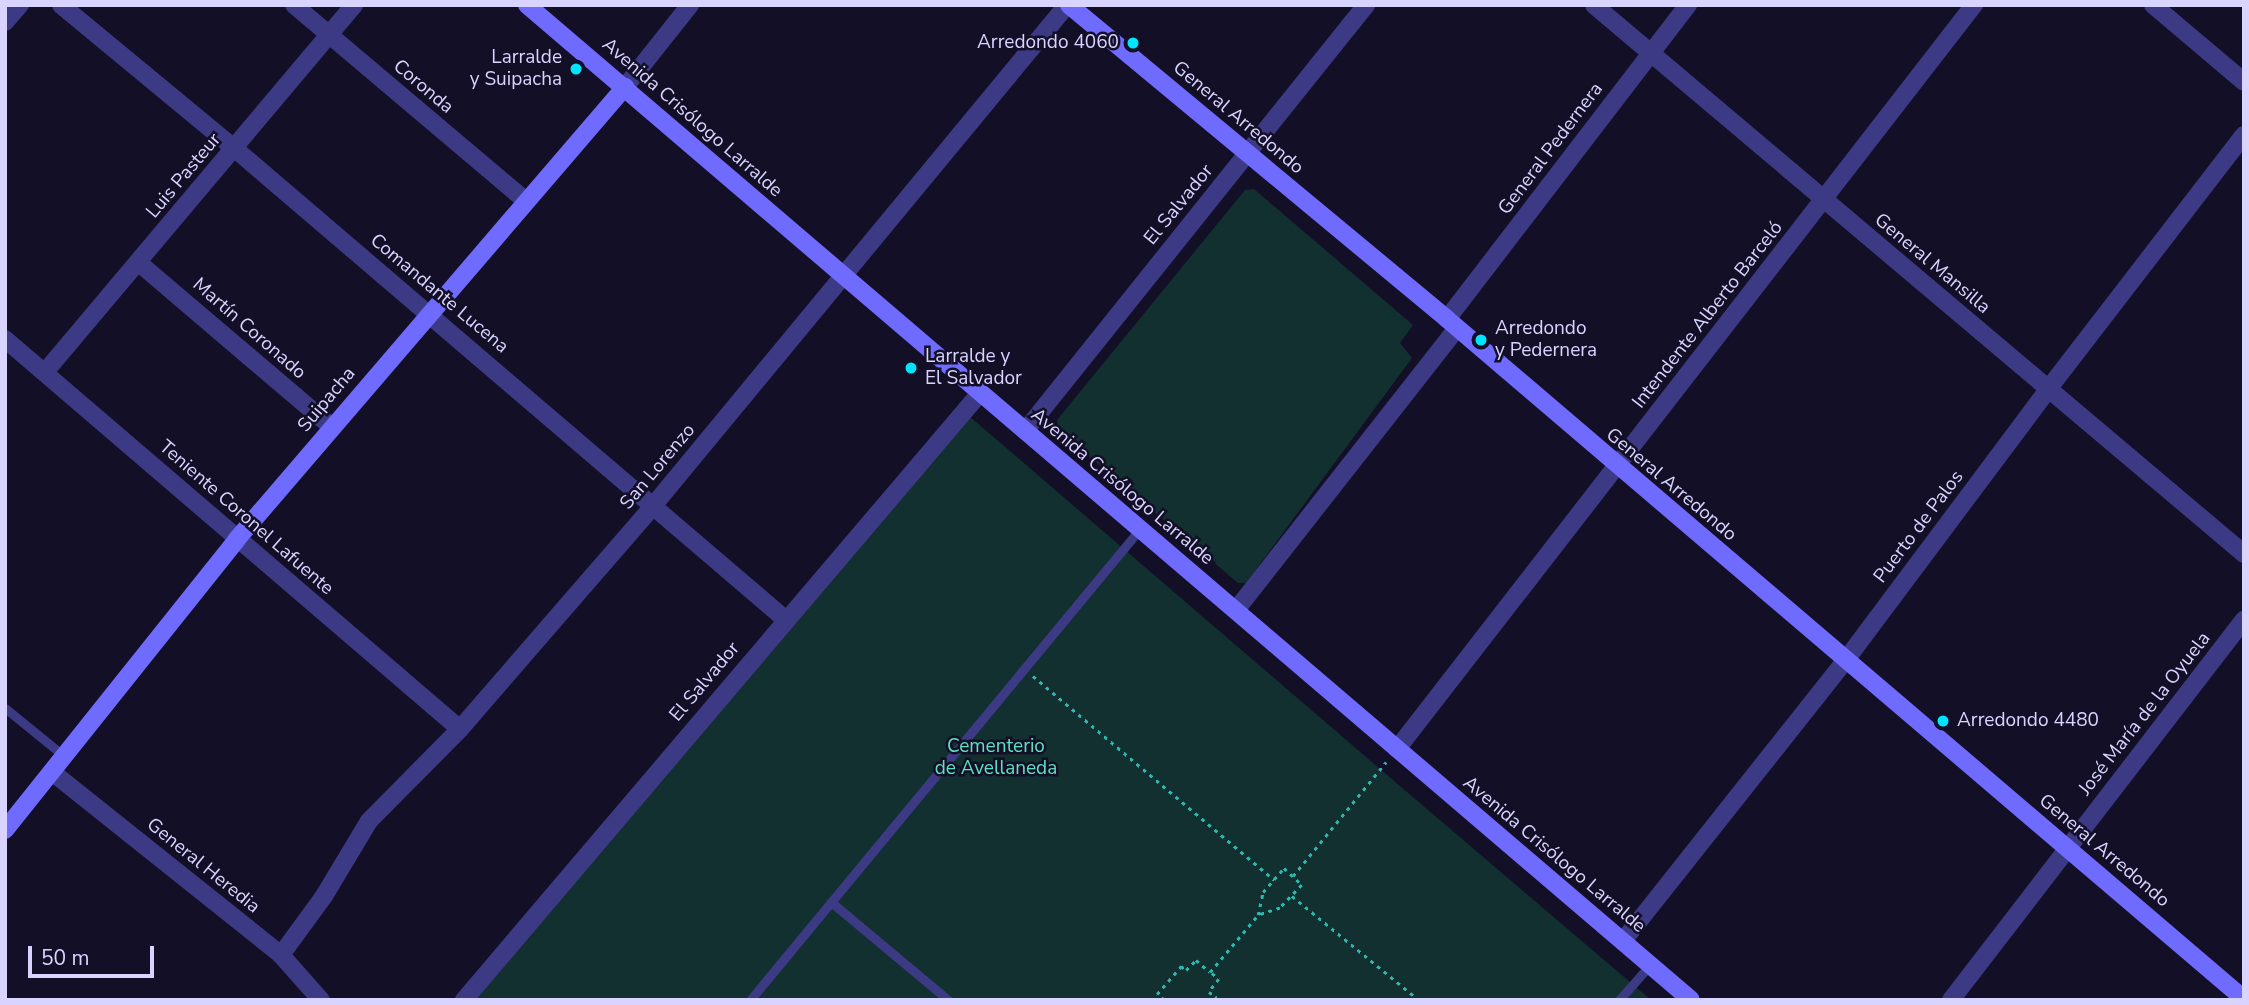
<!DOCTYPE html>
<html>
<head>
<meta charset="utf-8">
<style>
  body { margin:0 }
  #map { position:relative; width:2249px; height:1005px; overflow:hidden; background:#130f26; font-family:"Nunito Sans",sans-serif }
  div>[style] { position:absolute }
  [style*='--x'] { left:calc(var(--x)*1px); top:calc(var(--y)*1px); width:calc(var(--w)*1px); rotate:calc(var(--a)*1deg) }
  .green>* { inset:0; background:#12302f }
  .path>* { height:2.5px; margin-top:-1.25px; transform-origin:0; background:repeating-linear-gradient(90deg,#2fb8b0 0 3.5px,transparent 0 8.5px) }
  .lane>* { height:9px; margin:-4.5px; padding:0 4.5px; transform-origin:4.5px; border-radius:4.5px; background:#3d3a85 }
  .street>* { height:18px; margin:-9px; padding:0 9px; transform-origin:9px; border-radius:9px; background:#3d3a85 }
  .secondary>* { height:18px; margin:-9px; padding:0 9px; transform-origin:9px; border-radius:9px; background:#6f6bff }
  .dots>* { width:19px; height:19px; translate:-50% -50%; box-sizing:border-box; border:4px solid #130f26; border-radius:50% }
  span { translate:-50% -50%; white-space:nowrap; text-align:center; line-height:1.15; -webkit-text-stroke:5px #130f26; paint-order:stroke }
  .poi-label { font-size:19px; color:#d9d4ff }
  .right { translate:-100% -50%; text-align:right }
  .left { translate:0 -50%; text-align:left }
  .street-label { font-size:19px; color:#d9d4ff }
  .park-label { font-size:19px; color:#5fe0c0 }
  .frame { position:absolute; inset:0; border:7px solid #d9d4ff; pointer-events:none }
  .scale { position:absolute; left:28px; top:946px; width:126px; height:32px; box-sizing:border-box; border:4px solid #d9d4ff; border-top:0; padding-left:9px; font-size:21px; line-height:24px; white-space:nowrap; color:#d9d4ff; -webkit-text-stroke:5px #130f26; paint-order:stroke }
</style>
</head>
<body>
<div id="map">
  <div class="green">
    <i style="clip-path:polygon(1254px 189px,1413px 325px,1400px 343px,1412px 358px,1246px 583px,1238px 583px,1058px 430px,1057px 420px,1245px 190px)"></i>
    <i style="clip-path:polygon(969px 416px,1380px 769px,1651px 1000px,468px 1000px)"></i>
  </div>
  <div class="path">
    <i style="--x:1033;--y:676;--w:316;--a:40.2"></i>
    <i style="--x:1293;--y:876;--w:147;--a:-50.8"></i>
    <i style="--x:1292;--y:896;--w:164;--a:39.3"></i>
    <i style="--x:1212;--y:973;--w:9;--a:41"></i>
    <i style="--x:1219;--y:979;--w:16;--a:128"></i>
    <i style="--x:1209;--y:992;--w:9;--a:32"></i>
    <i style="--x:1217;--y:997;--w:4;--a:124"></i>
    <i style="--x:1164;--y:1000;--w:9;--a:-139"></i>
    <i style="--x:1157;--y:994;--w:37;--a:-49"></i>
    <i style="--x:1181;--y:966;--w:6;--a:39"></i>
    <i style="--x:1186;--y:970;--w:14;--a:-45"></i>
    <i style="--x:1196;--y:960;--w:18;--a:41"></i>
    <i style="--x:1210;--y:972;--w:75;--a:-49.9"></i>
    <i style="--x:1258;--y:915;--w:24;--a:-78"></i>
    <i style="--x:1263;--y:892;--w:32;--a:-49"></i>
    <i style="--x:1284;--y:868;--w:25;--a:43"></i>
    <i style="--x:1302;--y:885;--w:32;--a:134"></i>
    <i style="--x:1280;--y:908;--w:23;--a:162"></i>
  </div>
  <div class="lane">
    <i style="--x:5;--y:708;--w:76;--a:39.1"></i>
    <i style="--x:831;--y:902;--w:153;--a:39.9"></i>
    <i style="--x:750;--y:1000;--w:610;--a:-50.39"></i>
    <i style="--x:1619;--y:1000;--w:47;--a:-48.5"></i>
  </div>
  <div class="street">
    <i style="--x:61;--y:5;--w:224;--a:39.6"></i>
    <i style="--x:234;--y:148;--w:726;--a:40.53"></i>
    <i style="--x:294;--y:5;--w:304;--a:40.2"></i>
    <i style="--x:1594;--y:5;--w:851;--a:40.18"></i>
    <i style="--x:2153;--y:5;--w:119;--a:40.2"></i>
    <i style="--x:5;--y:22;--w:23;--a:-49"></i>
    <i style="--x:625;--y:87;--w:105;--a:-51.6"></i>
    <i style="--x:139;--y:263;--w:253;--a:40.4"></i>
    <i style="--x:1447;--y:319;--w:396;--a:-52.5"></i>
    <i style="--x:5;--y:339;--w:599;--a:40.6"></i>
    <i style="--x:45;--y:372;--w:480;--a:-49.9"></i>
    <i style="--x:1025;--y:431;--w:546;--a:-51.32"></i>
    <i style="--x:1236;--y:610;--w:358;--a:-51.9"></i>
    <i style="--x:1397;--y:749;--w:942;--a:-52.21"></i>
    <i style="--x:52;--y:772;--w:293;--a:38.6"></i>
    <i style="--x:281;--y:955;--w:60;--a:48.4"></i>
    <i style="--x:1623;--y:941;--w:357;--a:-51.6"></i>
    <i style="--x:1845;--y:661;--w:341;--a:-53.2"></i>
    <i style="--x:2049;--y:388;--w:319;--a:-52.4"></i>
    <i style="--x:281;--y:955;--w:73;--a:-53.9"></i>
    <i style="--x:324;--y:896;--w:87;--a:-59"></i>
    <i style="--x:369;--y:821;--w:129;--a:-45.3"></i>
    <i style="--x:460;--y:729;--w:295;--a:-49.1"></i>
    <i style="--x:653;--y:506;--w:650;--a:-50.43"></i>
    <i style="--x:464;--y:1000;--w:797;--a:-49.63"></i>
    <i style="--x:1951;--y:1000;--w:480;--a:-52.4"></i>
  </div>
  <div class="secondary">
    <i style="--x:527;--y:5;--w:1531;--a:40.52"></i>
    <i style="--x:1069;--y:5;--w:491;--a:39.7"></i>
    <i style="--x:1447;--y:319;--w:1048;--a:40.47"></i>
    <i style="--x:5;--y:830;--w:372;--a:-51.4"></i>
    <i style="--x:237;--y:539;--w:596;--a:-49.36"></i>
  </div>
  <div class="dots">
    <i style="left:1133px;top:43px;background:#00e5ff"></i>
    <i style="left:576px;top:69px;background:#00e5ff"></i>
    <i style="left:1481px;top:340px;background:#00e5ff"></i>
    <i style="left:911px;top:368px;background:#00e5ff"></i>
    <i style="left:1943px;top:721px;background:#00e5ff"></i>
  </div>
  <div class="poi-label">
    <span class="right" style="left:1119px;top:43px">Arredondo 4060</span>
    <span class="right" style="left:562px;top:69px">Larralde<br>y Suipacha</span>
    <span class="left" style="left:1495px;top:340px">Arredondo<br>y Pedernera</span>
    <span class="left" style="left:925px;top:368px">Larralde y<br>El Salvador</span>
    <span class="left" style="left:1957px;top:721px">Arredondo 4480</span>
  </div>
  <div class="street-label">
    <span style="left:423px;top:87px;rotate:40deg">Coronda</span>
    <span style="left:692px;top:118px;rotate:41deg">Avenida Crisólogo Larralde</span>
    <span style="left:1238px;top:118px;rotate:40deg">General Arredondo</span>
    <span style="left:1551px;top:149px;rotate:-53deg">General Pedernera</span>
    <span style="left:184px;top:176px;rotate:-50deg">Luis Pasteur</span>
    <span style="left:1179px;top:205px;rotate:-51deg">El Salvador</span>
    <span style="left:1932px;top:264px;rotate:40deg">General Mansilla</span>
    <span style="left:439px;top:294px;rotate:40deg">Comandante Lucena</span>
    <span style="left:1708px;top:315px;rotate:-52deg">Intendente Alberto Barceló</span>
    <span style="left:249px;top:329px;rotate:41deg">Martín Coronado</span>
    <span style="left:327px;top:400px;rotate:-50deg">Suipacha</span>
    <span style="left:658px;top:467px;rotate:-50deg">San Lorenzo</span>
    <span style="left:1671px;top:485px;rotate:40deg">General Arredondo</span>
    <span style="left:1122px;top:487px;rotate:40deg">Avenida Crisólogo Larralde</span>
    <span style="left:246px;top:518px;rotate:41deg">Teniente Coronel Lafuente</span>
    <span style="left:1919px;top:527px;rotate:-53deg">Puerto de Palos</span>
    <span style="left:705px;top:682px;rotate:-50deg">El Salvador</span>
    <span style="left:2145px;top:714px;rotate:-52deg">José María de la Oyuela</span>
    <span style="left:2104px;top:851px;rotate:40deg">General Arredondo</span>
    <span style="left:1554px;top:855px;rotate:40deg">Avenida Crisólogo Larralde</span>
    <span style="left:203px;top:866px;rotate:39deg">General Heredia</span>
  </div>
  <div class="park-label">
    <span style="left:996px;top:758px">Cementerio<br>de Avellaneda</span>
  </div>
  <div class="frame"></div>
  <div class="scale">50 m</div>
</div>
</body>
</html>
